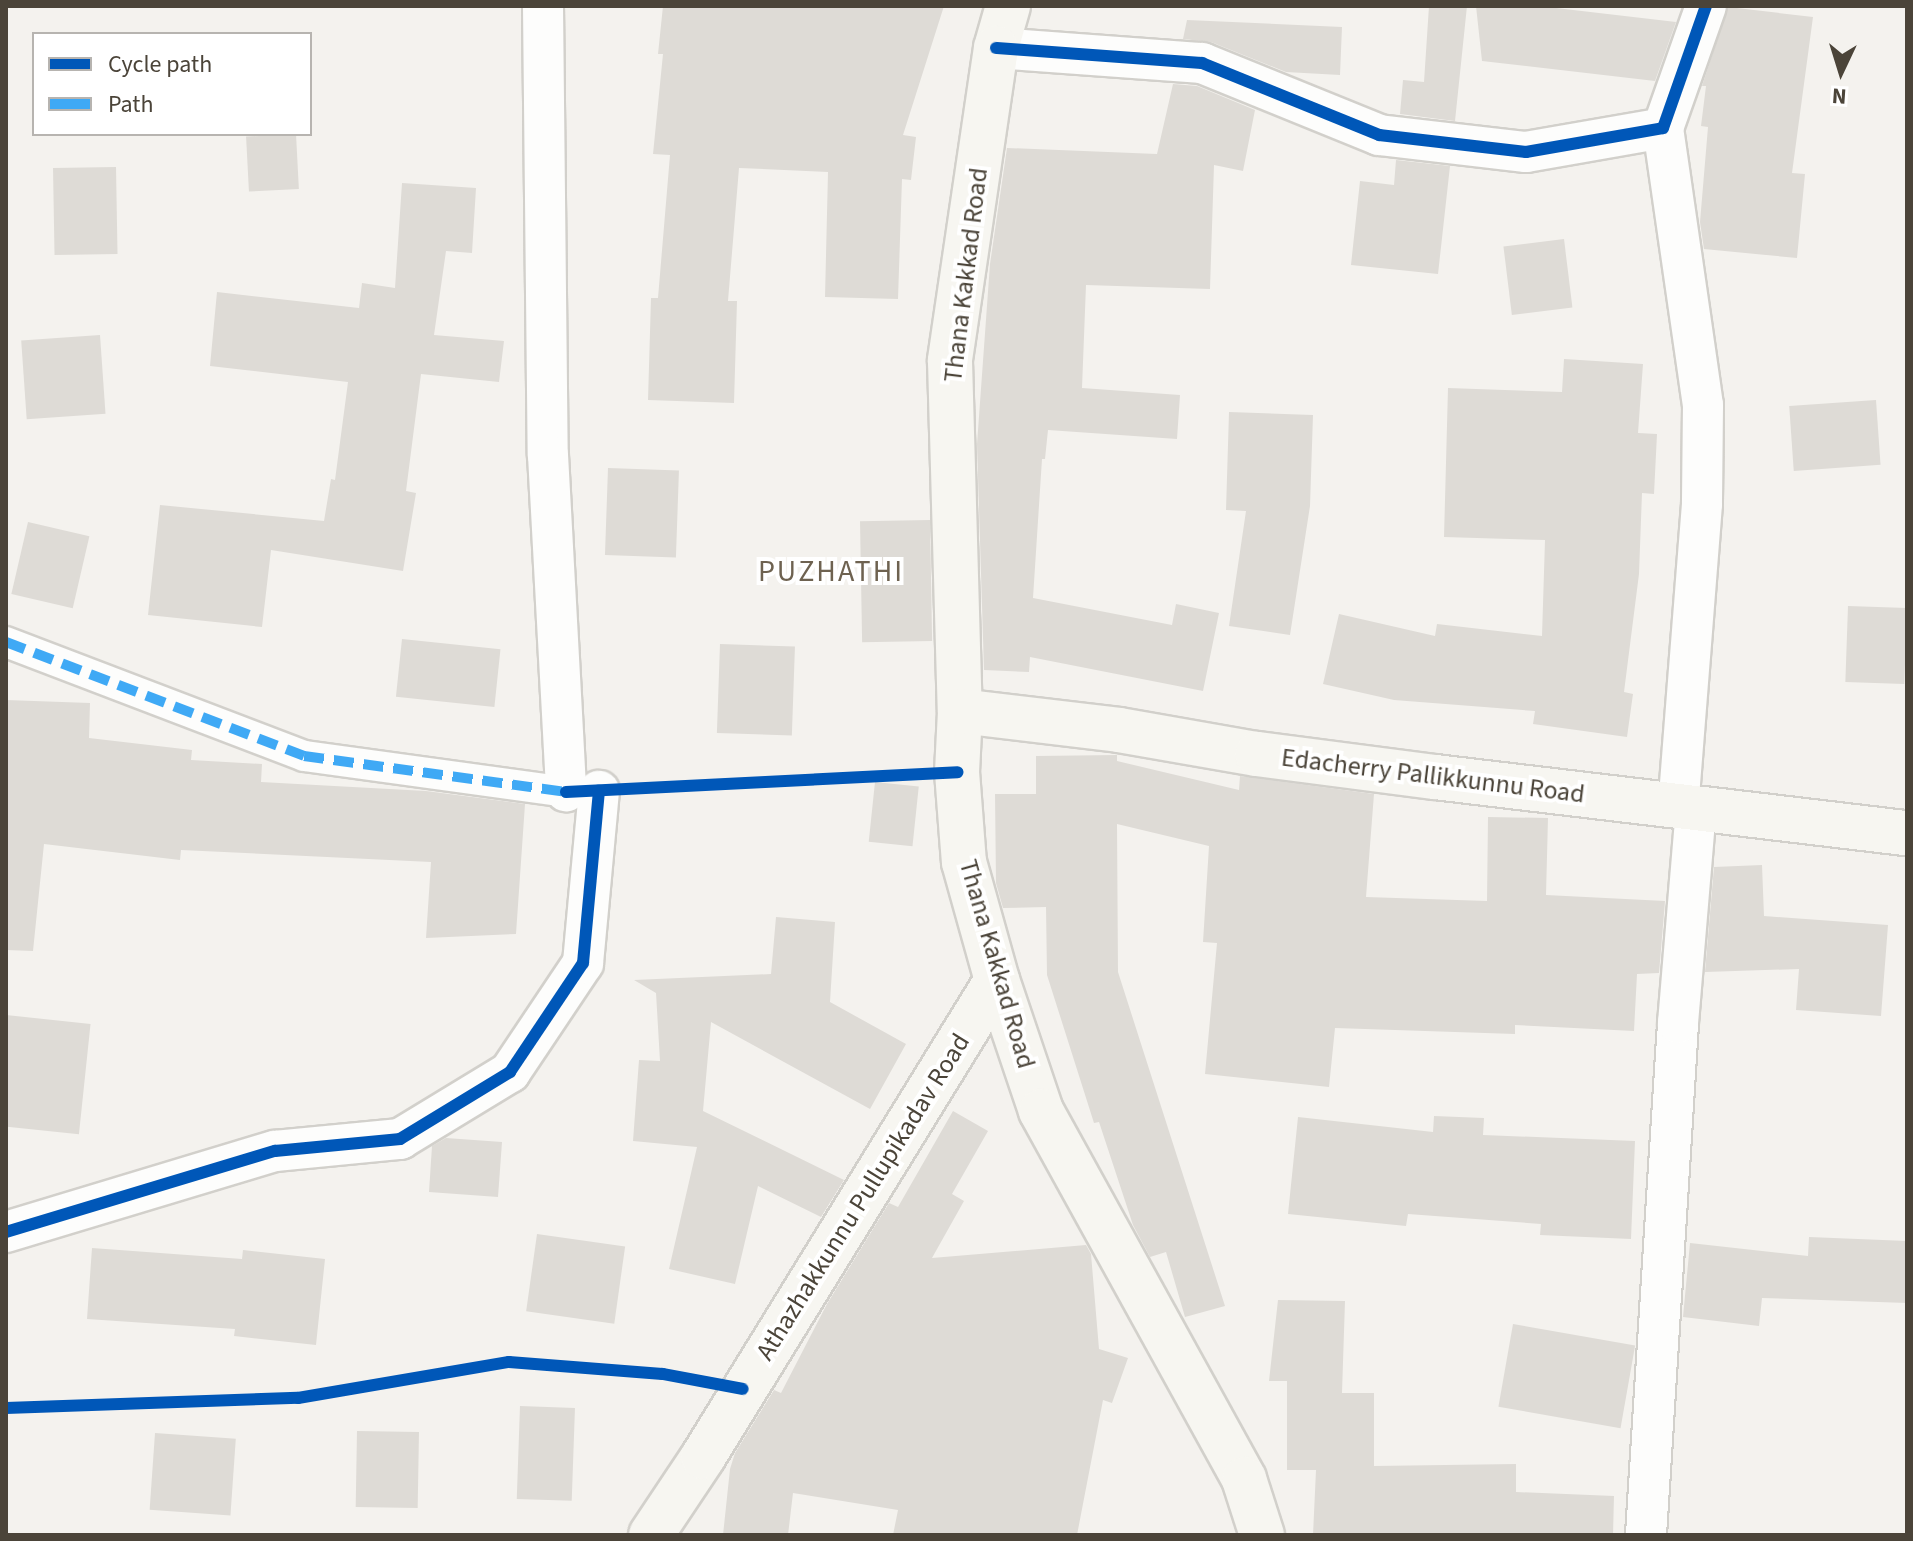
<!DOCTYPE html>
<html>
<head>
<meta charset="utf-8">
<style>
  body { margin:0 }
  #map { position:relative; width:1913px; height:1541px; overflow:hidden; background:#f4f2ee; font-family:"Source Sans 3",sans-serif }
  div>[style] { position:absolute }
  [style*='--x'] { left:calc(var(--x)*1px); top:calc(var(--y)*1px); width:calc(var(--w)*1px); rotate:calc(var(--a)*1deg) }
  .building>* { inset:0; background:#dedbd6; transform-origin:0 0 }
  .roads { filter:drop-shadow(2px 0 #d2d0cb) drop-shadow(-2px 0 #d2d0cb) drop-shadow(0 2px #d2d0cb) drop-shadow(0 -2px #d2d0cb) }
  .pedestrian>* { height:30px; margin:-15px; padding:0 15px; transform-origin:15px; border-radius:15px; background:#fdfdfc }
  .minor>* { height:40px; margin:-20px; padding:0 20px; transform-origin:20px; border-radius:20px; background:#fdfdfc }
  .secondary>* { height:44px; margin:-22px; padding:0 22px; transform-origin:22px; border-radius:22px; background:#f7f6f1 }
  .quiet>* { height:10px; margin-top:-5px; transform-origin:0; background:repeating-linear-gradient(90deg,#3fa9f5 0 20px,transparent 0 30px) }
  .cycleway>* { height:12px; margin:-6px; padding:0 6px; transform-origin:6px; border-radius:6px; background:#0057b8 }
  span { translate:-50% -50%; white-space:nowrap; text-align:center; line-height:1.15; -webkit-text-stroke:8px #fff; paint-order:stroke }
  .street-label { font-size:26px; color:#4b4439 }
  .quarter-label { font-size:30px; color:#6e6250; letter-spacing:2px }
  .frame { position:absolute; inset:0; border:8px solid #4b4439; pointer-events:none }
  .legend { position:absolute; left:32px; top:32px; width:280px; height:104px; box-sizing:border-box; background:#fff; border:2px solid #b7b4b0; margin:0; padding:10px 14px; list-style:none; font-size:24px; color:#4b4439 }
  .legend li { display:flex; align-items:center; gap:16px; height:40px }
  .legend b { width:40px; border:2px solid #b7b4b0 }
  .north { position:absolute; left:1801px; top:32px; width:80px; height:80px; -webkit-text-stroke:6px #fff; paint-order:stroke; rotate:184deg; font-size:22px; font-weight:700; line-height:32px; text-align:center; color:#4b4439 }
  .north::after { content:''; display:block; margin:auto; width:28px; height:36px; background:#4b4439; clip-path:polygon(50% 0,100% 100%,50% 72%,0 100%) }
</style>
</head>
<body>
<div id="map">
  <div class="building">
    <i style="clip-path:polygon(663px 6px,944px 6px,903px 135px,916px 137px,911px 180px,902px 179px,898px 299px,825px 297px,828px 172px,739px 168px,728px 301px,737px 301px,734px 403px,648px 400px,651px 298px,658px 298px,670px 155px,653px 154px,663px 54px,658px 54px)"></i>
    <i style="clip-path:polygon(1429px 6px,1467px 6px,1455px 121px,1400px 114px,1403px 80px,1424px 82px)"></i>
    <i style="clip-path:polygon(1476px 6px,1539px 6px,1676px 22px,1655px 81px,1482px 61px)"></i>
    <i style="clip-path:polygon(1728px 7px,1813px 17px,1792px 173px,1805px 174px,1797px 258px,1704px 249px,1700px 222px,1708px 127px,1701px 126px,1706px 86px,1702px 86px)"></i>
    <i style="clip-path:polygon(1187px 20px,1342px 27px,1340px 75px,1286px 72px,1211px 42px,1183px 39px)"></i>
    <i style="clip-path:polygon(1173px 84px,1197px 86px,1255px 110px,1243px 171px,1214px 165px,1210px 289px,1086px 285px,1082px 388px,1180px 395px,1177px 439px,1048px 430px,1045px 459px,1042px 459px,1033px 598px,1172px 625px,1176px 604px,1219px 613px,1203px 691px,1030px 657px,1029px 672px,984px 670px,977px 444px,990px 264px,1007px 148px,1157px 154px)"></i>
    <i style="left:296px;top:134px;width:55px;height:50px;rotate:87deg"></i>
    <i style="clip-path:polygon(1396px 160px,1450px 166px,1438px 274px,1351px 265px,1360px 181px,1394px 185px)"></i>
    <i style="left:116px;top:167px;width:87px;height:63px;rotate:89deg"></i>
    <i style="clip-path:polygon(402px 183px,476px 188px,472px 253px,446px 251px,434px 335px,504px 341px,499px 382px,421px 374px,406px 491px,416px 493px,403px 571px,271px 550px,262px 627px,148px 615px,160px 505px,324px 521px,331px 479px,335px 480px,348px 382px,210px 366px,217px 292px,359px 308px,362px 283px,395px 288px)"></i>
    <i style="left:1564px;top:239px;width:69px;height:61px;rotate:83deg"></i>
    <i style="left:100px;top:335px;width:79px;height:79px;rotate:86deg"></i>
    <i style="clip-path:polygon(1564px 359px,1643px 364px,1638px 433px,1657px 434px,1654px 494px,1642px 493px,1639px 574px,1624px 692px,1633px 694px,1627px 737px,1533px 724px,1535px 711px,1394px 700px,1323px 684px,1339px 614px,1435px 636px,1437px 624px,1542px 636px,1545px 540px,1444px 537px,1448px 388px,1562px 392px)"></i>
    <i style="left:1876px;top:400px;width:65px;height:87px;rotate:86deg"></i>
    <i style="clip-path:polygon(1229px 412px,1313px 415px,1310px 506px,1290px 635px,1229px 626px,1246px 511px,1226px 510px)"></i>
    <i style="left:608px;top:468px;width:71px;height:87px;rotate:2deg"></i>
    <i style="left:930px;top:520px;width:121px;height:70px;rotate:89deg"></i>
    <i style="left:28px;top:522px;width:63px;height:74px;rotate:13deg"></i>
    <i style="left:1848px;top:606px;width:59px;height:76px;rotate:2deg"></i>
    <i style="left:402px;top:639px;width:99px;height:58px;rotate:6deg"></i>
    <i style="left:720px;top:644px;width:75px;height:89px;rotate:2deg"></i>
    <i style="clip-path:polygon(6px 700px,90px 703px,89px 738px,192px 750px,191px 760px,262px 764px,261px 782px,426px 791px,525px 804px,516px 934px,426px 938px,431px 862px,181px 850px,180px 860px,44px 844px,33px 951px,6px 950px)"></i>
    <i style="clip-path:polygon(1117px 755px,1117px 761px,1239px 790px,1240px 776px,1374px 794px,1366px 897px,1487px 901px,1488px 817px,1548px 818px,1546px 895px,1665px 901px,1659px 973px,1637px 974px,1634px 1031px,1515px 1025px,1515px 1034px,1335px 1028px,1329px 1087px,1205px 1074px,1217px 943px,1203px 942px,1209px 846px,1117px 824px,1118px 972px,1225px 1306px,1185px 1317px,1166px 1252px,1150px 1257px,1133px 1225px,1099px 1122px,1094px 1123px,1047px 975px,1046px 907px,1003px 908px,996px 883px,995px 794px,1036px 794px,1036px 756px)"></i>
    <i style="left:875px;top:782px;width:44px;height:60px;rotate:6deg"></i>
    <i style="clip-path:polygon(1762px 865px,1764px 916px,1888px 925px,1881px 1016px,1796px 1010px,1799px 969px,1705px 972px,1714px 867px)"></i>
    <i style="clip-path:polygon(776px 917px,835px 922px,830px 1002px,906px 1044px,870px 1109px,711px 1022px,703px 1111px,844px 1180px,821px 1217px,758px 1186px,735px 1284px,669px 1269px,697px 1147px,633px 1141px,639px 1060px,660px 1061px,656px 993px,634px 980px,771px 974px)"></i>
    <i style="left:6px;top:1015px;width:85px;height:111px;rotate:6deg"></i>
    <i style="clip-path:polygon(953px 1111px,988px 1131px,952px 1194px,964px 1201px,932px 1258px,1086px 1245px,1091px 1254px,1099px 1349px,1128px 1358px,1112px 1403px,1103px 1400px,1077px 1535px,893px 1535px,898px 1510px,793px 1493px,788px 1535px,723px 1535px,730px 1469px,735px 1453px,774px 1390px,781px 1393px,827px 1304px,889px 1203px,898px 1207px)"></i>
    <i style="clip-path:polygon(1434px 1116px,1484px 1118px,1483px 1135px,1635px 1141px,1631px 1239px,1540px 1235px,1541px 1224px,1408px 1214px,1406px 1226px,1288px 1214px,1298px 1117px,1433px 1132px)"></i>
    <i style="clip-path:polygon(446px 1138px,502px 1142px,498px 1197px,429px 1192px,432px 1146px)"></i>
    <i style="left:537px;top:1234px;width:89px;height:78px;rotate:8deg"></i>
    <i style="clip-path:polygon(1809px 1237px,1907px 1241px,1907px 1303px,1762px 1298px,1759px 1326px,1683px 1317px,1690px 1243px,1808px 1256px)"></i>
    <i style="clip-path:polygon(92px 1248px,242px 1259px,243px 1250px,325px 1259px,316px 1345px,234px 1336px,235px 1329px,87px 1319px)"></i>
    <i style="clip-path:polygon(1278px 1300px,1345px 1301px,1342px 1393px,1374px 1393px,1374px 1466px,1516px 1464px,1516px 1492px,1614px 1496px,1613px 1535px,1313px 1535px,1316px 1470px,1287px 1470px,1287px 1381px,1269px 1381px)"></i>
    <i style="left:1513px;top:1324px;width:124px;height:84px;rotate:10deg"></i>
    <i style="left:520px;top:1406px;width:55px;height:93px;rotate:2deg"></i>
    <i style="left:357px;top:1431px;width:62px;height:76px;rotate:1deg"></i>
    <i style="left:155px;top:1433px;width:81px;height:77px;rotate:4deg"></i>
  </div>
  <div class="roads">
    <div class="pedestrian">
      <i style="--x:6;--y:642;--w:319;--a:20.9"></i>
      <i style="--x:304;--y:756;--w:264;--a:7.8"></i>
    </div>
    <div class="minor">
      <i style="--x:543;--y:6;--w:449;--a:89.4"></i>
      <i style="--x:548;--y:455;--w:337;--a:86.9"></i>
      <i style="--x:996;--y:48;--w:207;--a:4.2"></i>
      <i style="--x:1202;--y:63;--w:191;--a:22.1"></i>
      <i style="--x:1379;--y:135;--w:148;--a:6.6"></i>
      <i style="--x:1526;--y:152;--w:139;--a:-9.9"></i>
      <i style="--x:1663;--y:128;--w:129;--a:-70.6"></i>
      <i style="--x:1663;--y:128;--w:280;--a:81.8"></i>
      <i style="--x:1703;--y:405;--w:99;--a:90.6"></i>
      <i style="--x:1702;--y:504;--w:303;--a:94.5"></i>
      <i style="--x:6;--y:1232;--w:281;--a:-16.8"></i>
      <i style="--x:275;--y:1151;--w:126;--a:-5.5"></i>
      <i style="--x:400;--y:1139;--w:129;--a:-31.3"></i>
      <i style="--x:510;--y:1072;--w:131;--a:-56.2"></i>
      <i style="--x:583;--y:963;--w:173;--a:-84.7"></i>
      <i style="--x:1646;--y:1535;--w:513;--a:-86.42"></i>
      <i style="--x:1678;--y:1023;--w:216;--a:-85.2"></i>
    </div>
    <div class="secondary">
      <i style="--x:1008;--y:6;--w:44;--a:105.9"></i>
      <i style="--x:996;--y:48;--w:316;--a:98.4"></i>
      <i style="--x:950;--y:361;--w:350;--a:88.4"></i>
      <i style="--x:960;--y:711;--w:61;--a:92.8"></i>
      <i style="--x:957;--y:772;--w:90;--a:85.6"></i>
      <i style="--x:964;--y:862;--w:123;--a:74.4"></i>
      <i style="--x:997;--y:980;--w:138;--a:71.4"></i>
      <i style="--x:1041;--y:1111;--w:420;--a:61.1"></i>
      <i style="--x:1244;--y:1479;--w:59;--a:72.2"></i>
      <i style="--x:960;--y:711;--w:160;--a:6.8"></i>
      <i style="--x:1119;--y:730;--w:140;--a:9.9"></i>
      <i style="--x:1257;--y:754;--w:179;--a:7.4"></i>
      <i style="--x:1435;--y:777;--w:475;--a:6.8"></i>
      <i style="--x:651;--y:1535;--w:94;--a:-56.3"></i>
      <i style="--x:703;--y:1457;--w:560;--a:-58.35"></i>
    </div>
  </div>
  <div class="quiet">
    <i style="--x:6;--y:642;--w:319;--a:20.9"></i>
    <i style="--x:304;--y:756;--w:264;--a:7.8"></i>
  </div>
  <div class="cycleway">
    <i style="--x:996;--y:48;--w:207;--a:4.2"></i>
    <i style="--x:1202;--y:63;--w:191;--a:22.1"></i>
    <i style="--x:1379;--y:135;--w:148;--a:6.6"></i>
    <i style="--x:1526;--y:152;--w:139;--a:-9.9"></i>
    <i style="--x:1663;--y:128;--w:129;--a:-70.6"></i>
    <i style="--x:566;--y:792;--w:392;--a:-2.9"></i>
    <i style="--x:6;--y:1232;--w:281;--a:-16.8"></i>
    <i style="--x:275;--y:1151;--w:126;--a:-5.5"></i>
    <i style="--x:400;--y:1139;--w:129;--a:-31.3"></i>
    <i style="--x:510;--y:1072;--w:131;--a:-56.2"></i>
    <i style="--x:583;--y:963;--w:173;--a:-84.7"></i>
    <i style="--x:6;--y:1408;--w:292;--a:-2"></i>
    <i style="--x:298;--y:1398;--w:214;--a:-9.7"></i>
    <i style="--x:509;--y:1362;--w:154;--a:4.5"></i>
    <i style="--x:663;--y:1374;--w:81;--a:10.6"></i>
  </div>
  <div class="street-label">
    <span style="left:966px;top:275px;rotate:-83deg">Thana Kakkad Road</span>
    <span style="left:1433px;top:776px;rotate:7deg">Edacherry Pallikkunnu Road</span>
    <span style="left:997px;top:964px;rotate:74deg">Thana Kakkad Road</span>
    <span style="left:863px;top:1197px;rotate:-58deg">Athazhakkunnu Pullupikadav Road</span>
  </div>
  <div class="quarter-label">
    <span style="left:831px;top:572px">PUZHATHI</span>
  </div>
  <div class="frame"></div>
  <ul class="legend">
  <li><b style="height:10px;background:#0057b8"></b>Cycle path</li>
  <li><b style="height:10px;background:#3fa9f5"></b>Path</li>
  </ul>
  <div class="north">N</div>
</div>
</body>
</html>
